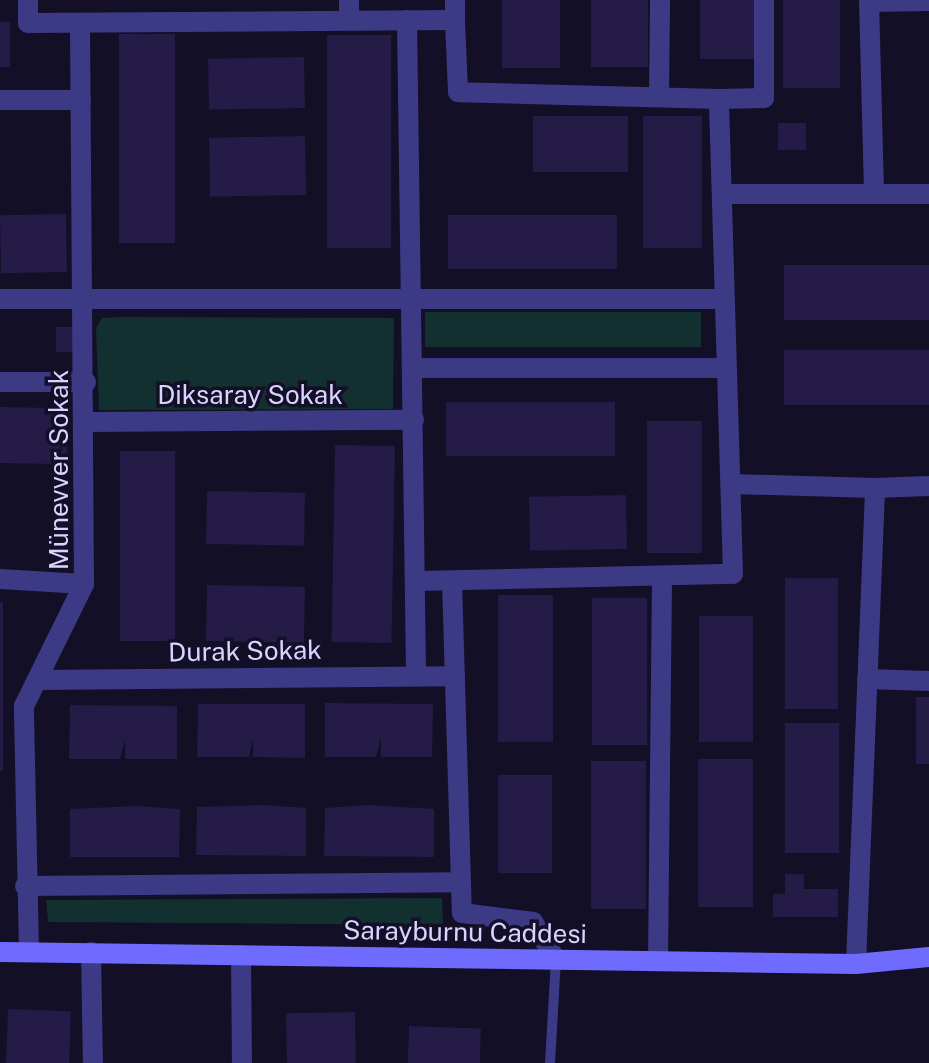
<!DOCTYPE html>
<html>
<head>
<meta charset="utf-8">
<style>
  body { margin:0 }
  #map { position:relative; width:929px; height:1063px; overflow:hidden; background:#130f26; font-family:"Public Sans",sans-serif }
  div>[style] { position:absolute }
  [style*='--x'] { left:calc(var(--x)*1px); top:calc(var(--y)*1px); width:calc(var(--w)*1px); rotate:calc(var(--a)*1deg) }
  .green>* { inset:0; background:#12302f; transform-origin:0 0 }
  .building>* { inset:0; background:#241b47; transform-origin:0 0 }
  .lane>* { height:10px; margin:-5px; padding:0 5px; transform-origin:5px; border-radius:5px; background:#3d3a85 }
  .street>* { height:20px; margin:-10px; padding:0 10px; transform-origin:10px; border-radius:10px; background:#3d3a85 }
  .secondary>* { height:20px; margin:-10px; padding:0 10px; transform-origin:10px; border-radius:10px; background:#6f6bff }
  span { translate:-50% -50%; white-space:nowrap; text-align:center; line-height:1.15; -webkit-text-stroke:7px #130f26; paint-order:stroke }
  .street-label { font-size:26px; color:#d9d4ff }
</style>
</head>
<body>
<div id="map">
  <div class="green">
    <i style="left:425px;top:312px;width:276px;height:35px"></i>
    <i style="clip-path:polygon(121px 317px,394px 318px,393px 409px,99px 410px,96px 328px,102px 318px)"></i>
    <i style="clip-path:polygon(442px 898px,443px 925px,48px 922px,46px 900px)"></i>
  </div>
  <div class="building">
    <i style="left:502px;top:0;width:58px;height:68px"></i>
    <i style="left:591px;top:0;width:57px;height:67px"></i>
    <i style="left:700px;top:0;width:56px;height:59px"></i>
    <i style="left:783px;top:0;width:57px;height:88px"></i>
    <i style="left:0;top:22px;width:10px;height:45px"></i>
    <i style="left:119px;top:34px;width:56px;height:209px"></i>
    <i style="left:327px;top:35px;width:64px;height:213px"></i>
    <i style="left:304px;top:57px;width:51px;height:96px;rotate:89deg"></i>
    <i style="left:628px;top:116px;width:56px;height:95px;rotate:90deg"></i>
    <i style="left:643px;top:116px;width:59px;height:132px"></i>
    <i style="left:778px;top:123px;width:28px;height:27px"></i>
    <i style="left:305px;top:136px;width:59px;height:96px;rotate:89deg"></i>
    <i style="left:66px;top:214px;width:58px;height:66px;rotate:89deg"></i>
    <i style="left:617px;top:215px;width:54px;height:169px;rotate:90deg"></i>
    <i style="left:784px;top:265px;width:145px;height:55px"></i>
    <i style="left:56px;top:327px;width:20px;height:25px"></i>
    <i style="left:784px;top:350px;width:145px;height:55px"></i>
    <i style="left:615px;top:402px;width:54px;height:169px;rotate:90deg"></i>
    <i style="left:0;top:407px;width:68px;height:56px;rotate:1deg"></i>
    <i style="left:702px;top:421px;width:132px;height:55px;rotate:90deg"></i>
    <i style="left:335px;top:445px;width:60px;height:197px;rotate:1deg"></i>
    <i style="left:120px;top:451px;width:55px;height:190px"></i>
    <i style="left:207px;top:491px;width:98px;height:53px;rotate:1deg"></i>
    <i style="left:626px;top:495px;width:54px;height:97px;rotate:89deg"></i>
    <i style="left:785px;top:578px;width:53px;height:131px"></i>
    <i style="left:207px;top:585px;width:98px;height:56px;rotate:1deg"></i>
    <i style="left:498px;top:595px;width:55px;height:147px"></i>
    <i style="left:592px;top:598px;width:55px;height:147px"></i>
    <i style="left:0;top:602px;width:3px;height:169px"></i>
    <i style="left:699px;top:616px;width:54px;height:126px"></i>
    <i style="left:916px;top:697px;width:13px;height:67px"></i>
    <i style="clip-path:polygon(325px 703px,433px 704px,432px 757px,381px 757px,381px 738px,376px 757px,325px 757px)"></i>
    <i style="clip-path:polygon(198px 704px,305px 704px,305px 758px,253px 757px,253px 738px,249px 757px,197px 757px)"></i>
    <i style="clip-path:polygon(70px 705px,177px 706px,177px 759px,125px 759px,125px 740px,120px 759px,69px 759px)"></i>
    <i style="left:785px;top:723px;width:54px;height:130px"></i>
    <i style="left:698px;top:759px;width:55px;height:148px"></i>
    <i style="left:591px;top:761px;width:55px;height:148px"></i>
    <i style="left:498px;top:775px;width:54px;height:98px"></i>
    <i style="clip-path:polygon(263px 805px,306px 808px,306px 856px,196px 855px,197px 807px)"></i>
    <i style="clip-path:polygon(368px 805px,434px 809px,434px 857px,324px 856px,325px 808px)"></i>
    <i style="clip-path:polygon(136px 806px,180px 809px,179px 857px,70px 857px,70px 809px)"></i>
    <i style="clip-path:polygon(785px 874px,804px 874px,804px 889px,838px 889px,838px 917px,773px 917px,773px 894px,785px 894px)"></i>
    <i style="left:8px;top:1009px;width:63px;height:54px;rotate:2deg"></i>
    <i style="left:355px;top:1012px;width:51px;height:69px;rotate:89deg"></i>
    <i style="left:409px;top:1026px;width:72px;height:37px;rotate:2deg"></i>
  </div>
  <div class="lane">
    <i style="--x:550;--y:1063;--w:103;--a:-86.7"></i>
  </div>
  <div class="street">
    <i style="--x:28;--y:0;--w:23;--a:90"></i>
    <i style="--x:28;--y:23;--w:427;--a:-0.4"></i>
    <i style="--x:455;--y:20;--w:20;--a:-90"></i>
    <i style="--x:869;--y:0;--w:194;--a:88.5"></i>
    <i style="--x:869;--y:2;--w:60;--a:-1"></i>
    <i style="--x:349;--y:20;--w:20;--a:-90"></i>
    <i style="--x:407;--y:20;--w:654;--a:89.21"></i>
    <i style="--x:659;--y:97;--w:97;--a:-89.4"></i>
    <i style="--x:719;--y:99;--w:45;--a:-1.3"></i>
    <i style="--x:764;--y:98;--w:98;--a:-90"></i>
    <i style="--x:0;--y:100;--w:81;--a:0"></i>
    <i style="--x:722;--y:194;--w:207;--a:0"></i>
    <i style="--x:0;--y:299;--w:725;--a:0"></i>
    <i style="--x:413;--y:368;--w:313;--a:0"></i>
    <i style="--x:0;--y:382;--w:86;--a:0"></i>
    <i style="--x:87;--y:422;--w:327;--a:-0.4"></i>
    <i style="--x:731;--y:484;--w:144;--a:1.6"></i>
    <i style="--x:0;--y:579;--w:84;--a:3.4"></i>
    <i style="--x:417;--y:581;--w:316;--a:-1.3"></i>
    <i style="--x:733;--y:574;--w:475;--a:-91.7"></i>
    <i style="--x:719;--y:99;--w:261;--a:-178.5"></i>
    <i style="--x:458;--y:92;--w:72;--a:-92.4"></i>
    <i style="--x:452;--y:581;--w:332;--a:88.3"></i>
    <i style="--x:462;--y:913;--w:72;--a:7.2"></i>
    <i style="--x:533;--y:922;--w:44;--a:58.8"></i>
    <i style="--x:867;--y:679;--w:62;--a:1.8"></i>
    <i style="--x:37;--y:680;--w:418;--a:-0.5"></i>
    <i style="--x:25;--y:886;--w:436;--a:-0.5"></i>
    <i style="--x:29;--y:952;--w:246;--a:-91.2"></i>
    <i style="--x:24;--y:706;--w:136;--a:-63.8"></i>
    <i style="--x:84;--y:584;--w:561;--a:-90.41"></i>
    <i style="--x:91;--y:952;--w:111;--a:89"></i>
    <i style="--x:241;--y:955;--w:108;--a:89.5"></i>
    <i style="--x:658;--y:961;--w:385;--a:-89.4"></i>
    <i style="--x:856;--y:964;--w:476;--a:-87.7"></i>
    <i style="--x:875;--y:488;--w:54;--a:-2.1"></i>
  </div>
  <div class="secondary">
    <i style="--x:0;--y:952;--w:856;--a:0.8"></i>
    <i style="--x:856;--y:964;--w:73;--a:-5.5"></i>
  </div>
  <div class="street-label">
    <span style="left:250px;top:395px">Diksaray Sokak</span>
    <span style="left:59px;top:470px;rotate:-90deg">Münevver Sokak</span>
    <span style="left:245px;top:651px;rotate:-1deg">Durak Sokak</span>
    <span style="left:465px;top:932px;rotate:1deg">Sarayburnu Caddesi</span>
  </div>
</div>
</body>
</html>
